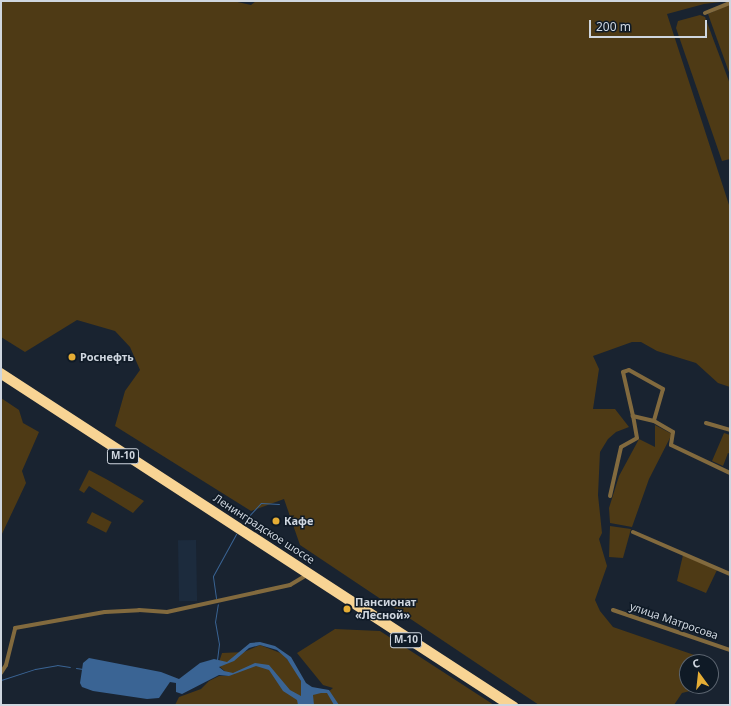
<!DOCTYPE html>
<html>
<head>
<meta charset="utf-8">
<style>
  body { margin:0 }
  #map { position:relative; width:731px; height:706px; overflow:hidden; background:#192330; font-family:"Noto Sans",sans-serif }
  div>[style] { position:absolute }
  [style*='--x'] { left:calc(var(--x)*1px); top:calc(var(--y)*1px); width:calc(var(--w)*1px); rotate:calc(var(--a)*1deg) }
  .built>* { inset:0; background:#1c2b3d; transform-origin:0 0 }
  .green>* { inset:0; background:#4e3a15; transform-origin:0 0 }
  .water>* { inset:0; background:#3a6494 }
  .stream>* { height:1px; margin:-0.5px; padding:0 0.5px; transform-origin:0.5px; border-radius:0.5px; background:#3a6494 }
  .minor>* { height:4px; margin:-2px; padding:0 2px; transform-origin:2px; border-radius:2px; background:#826a3e }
  .highway>* { height:6px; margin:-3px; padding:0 3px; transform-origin:3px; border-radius:3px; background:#f8d494 }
  .dots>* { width:11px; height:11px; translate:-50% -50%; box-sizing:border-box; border:2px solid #0f1a26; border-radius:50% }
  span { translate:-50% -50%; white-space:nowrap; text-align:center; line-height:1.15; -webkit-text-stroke:3px #0f1a26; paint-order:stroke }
  .shield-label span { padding:1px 3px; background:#0f1a26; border:1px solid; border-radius:3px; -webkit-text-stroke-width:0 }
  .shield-label { font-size:10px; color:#cfd6df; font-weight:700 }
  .poi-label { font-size:11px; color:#cfd6df; font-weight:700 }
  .left { translate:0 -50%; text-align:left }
  .street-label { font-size:11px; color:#cfd6df }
  .frame { position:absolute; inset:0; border:2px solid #cfd6df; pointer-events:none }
  .north { position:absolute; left:679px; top:654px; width:40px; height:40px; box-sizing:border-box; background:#0f1a26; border:1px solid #5c6570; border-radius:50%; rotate:345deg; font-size:11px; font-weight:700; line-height:16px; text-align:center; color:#cfd6df }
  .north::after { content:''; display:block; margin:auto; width:14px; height:18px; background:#e5ad35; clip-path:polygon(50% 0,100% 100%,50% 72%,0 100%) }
  .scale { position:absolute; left:589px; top:20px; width:118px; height:18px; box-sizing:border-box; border:2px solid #cfd6df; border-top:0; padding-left:5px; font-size:12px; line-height:14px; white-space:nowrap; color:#cfd6df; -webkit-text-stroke:3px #0f1a26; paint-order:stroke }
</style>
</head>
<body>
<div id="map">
  <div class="built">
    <i style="left:196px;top:540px;width:61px;height:18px;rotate:89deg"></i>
  </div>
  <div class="green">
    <i style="clip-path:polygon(1px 1px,233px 1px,251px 5px,256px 1px,729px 1px,704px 4px,667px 14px,730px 208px,730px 387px,718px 383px,696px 363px,657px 351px,641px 342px,632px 342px,593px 356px,599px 369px,593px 409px,615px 409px,629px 427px,616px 432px,608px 439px,600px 452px,598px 495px,602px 533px,599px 539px,607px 566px,595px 600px,600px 611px,613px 627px,700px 657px,701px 662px,687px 662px,687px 686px,692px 686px,690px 691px,682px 693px,674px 705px,539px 705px,300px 545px,284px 499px,251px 511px,115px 426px,125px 391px,140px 370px,130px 347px,115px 331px,77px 320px,25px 352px,1px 337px)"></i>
    <i style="clip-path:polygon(730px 4px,730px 75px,708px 14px)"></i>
    <i style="clip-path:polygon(700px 15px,705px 17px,730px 84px,730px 159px,722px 161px,676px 28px,678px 21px)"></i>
    <i style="clip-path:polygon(1px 398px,19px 410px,23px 423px,39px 432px,22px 471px,26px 483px,1px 536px)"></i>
    <i style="clip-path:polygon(655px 425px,672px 434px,649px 479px,632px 527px,610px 523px,609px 508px,619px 476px,639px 439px,655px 447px)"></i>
    <i style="clip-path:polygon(724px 433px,730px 435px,730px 454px,728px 453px,723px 466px,712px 461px)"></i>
    <i style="clip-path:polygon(89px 470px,106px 479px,144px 501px,133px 513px,89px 486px,84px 493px,79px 490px)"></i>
    <i style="left:92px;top:512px;width:22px;height:12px;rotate:27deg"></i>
    <i style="clip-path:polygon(610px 526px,631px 529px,623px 558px,609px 557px)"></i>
    <i style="clip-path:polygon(683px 555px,717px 570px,706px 593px,677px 581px)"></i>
    <i style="clip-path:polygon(335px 629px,380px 631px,494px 705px,175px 705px,179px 697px,201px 689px,209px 681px,219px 676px,230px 676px,218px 665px,222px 653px,244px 652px,260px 645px,283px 654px,298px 673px,303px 687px,327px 693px,333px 688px,323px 685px,297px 653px)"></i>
  </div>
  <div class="water">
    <i style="clip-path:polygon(evenodd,260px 642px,275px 646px,291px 657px,306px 683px,312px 687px,329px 690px,339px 705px,334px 705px,327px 693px,321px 693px,313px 695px,314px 705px,298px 705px,297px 700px,283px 691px,269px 670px,256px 666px,229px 676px,219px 675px,182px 694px,176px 692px,176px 683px,170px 682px,159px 698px,147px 699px,93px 691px,82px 687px,80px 683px,83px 663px,89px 658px,161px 672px,179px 679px,200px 663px,214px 659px,227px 662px,250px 643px,260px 642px,260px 645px,277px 650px,287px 659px,301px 681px,301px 696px,290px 690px,269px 665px,255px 663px,233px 673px,224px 671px,219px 667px,234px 661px,249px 648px,260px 645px)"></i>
  </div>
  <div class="stream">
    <i style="--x:246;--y:519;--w:22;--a:-47"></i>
    <i style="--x:261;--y:503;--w:18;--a:3"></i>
    <i style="--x:216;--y:598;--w:22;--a:-98"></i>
    <i style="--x:213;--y:576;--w:48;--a:-61.3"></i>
    <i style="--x:217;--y:660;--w:16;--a:-83"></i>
    <i style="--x:219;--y:644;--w:22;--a:-100"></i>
    <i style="--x:215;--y:622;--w:18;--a:-81"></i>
    <i style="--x:76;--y:668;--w:7;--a:8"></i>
    <i style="--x:1;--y:680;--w:36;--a:-18"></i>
    <i style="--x:35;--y:669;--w:22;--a:-10"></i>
    <i style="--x:57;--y:665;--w:13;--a:9"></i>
  </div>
  <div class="minor">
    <i style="--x:705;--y:13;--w:27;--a:-22"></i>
    <i style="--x:654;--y:421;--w:22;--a:-167"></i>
    <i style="--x:633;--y:416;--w:45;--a:-102.8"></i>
    <i style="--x:623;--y:372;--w:6;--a:-18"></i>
    <i style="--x:629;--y:370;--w:39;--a:29"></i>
    <i style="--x:663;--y:389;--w:33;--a:106"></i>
    <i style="--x:654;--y:421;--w:22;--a:30"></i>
    <i style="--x:673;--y:432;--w:13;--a:99"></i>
    <i style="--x:671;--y:445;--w:65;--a:25.4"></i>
    <i style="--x:706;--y:423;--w:25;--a:16"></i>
    <i style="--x:610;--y:496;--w:50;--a:-77.3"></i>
    <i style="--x:621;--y:447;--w:18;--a:-29"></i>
    <i style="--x:637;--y:438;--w:22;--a:-100"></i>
    <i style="--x:633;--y:532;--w:106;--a:23.4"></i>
    <i style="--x:613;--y:610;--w:124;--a:18.9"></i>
    <i style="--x:1;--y:673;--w:9;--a:-58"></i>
    <i style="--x:6;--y:665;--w:38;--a:-76"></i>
    <i style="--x:15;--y:628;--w:91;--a:-10.1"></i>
    <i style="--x:105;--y:612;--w:34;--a:-3"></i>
    <i style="--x:139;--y:610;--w:28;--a:4"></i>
    <i style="--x:167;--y:612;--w:126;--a:-12.4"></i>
    <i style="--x:290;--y:585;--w:21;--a:-31"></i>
  </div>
  <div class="highway">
    <i style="--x:1;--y:371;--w:613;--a:33.02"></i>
    <i style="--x:1;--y:376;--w:603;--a:33.08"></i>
  </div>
  <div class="dots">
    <i style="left:72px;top:357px;background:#e5ad35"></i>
    <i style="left:276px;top:521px;background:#e5ad35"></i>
    <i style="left:347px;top:609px;background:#e5ad35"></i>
  </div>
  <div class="shield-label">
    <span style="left:123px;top:456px">М-10</span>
    <span style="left:406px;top:640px">М-10</span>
  </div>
  <div class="poi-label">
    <span class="left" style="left:80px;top:357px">Роснефть</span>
    <span class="left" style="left:284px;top:521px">Кафе</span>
    <span class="left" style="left:355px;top:609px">Пансионат<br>«Лесной»</span>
  </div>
  <div class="street-label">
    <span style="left:264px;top:529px;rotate:33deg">Ленинградское шоссе</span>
    <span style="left:674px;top:621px;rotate:19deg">улица Матросова</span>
  </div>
  <div class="frame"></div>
  <div class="north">С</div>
  <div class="scale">200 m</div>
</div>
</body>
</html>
